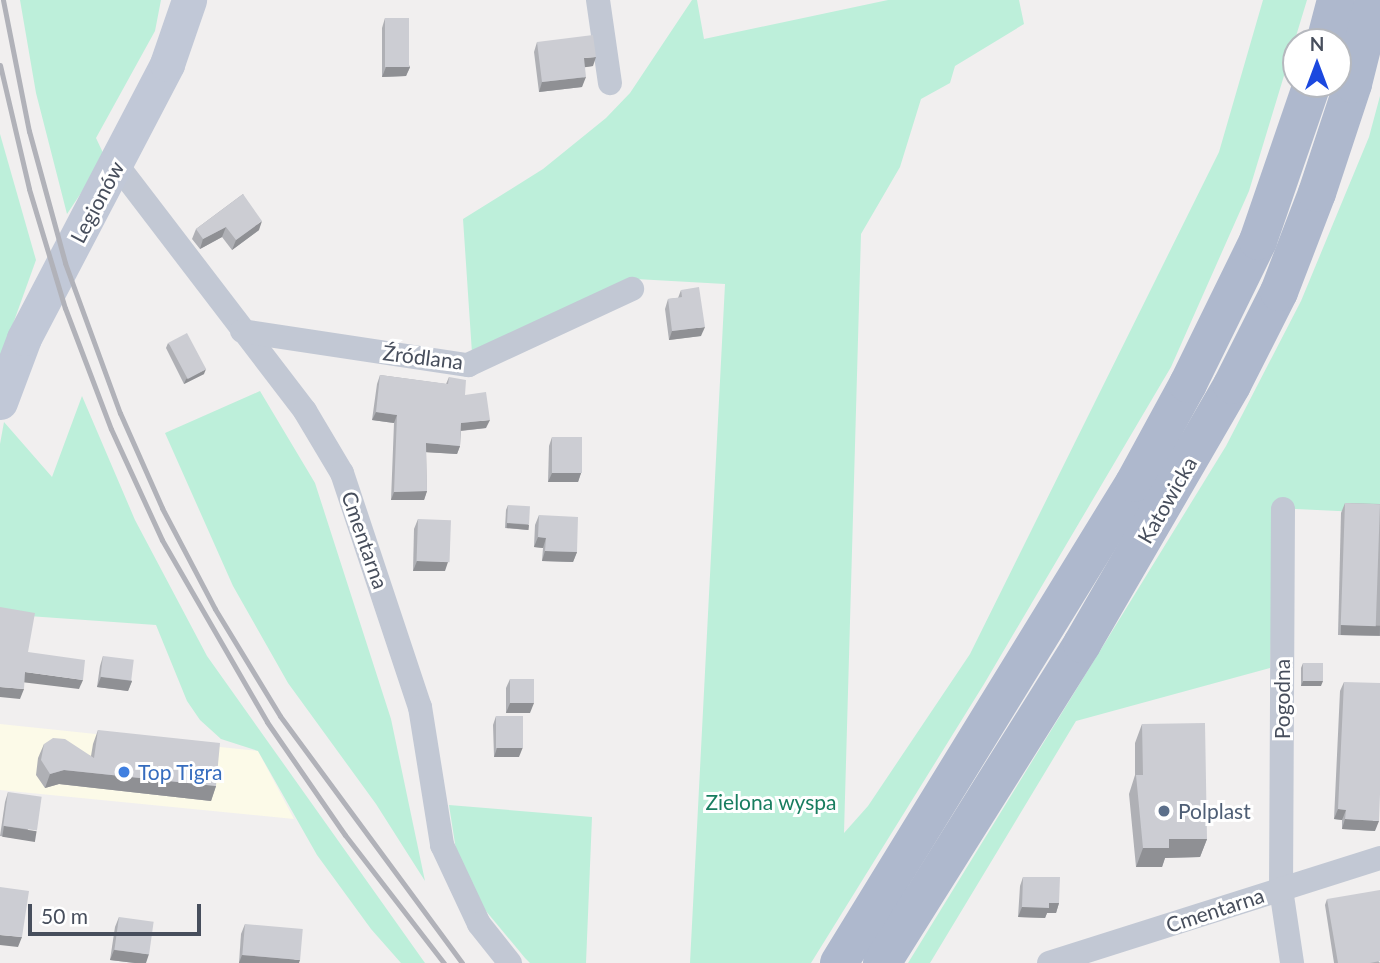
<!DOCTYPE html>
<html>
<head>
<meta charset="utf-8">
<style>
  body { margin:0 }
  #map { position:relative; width:1380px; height:963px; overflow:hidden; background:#f1efef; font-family:Lato,sans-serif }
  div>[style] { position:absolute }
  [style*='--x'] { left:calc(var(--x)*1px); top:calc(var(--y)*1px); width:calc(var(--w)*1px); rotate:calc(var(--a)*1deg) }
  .commercial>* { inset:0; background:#fcfae8 }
  .green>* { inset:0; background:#bdefda }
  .street>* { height:24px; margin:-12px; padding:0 12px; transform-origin:12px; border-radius:12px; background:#c2c8d4 }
  .secondary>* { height:35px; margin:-17.5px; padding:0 17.5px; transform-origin:17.5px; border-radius:17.5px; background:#c1c8d7 }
  .primary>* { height:38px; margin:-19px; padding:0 19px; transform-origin:19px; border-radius:19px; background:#aeb8cd }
  .rail>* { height:5px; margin:-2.5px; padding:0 2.5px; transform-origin:2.5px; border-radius:2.5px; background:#b1b2b9 }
  .wall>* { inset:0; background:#afb0b5 }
  .shaded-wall>* { inset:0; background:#8f9094; transform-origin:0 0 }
  .building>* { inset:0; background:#cccdd3; transform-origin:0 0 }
  .dots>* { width:19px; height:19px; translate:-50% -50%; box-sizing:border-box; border:4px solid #fff; border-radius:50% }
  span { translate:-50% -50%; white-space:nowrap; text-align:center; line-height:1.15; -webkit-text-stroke:6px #fff; paint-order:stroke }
  .street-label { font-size:21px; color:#474e5c }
  .shop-label { font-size:21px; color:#366cbe }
  .left { translate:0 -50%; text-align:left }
  .park-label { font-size:21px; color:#187d5f }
  .service-label { font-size:21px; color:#4e5e75 }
  .north { position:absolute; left:1282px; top:28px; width:70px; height:70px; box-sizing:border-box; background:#fff; border:2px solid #b5b8be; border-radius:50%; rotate:0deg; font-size:19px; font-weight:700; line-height:28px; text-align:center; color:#474e5c }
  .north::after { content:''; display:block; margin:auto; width:24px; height:32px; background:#1b48df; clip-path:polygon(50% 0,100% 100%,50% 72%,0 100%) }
  .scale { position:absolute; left:28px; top:904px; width:173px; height:32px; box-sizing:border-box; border:4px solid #474e5c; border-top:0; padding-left:9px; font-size:21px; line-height:24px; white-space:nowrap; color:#474e5c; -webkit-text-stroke:5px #fff; paint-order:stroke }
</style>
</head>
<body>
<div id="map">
  <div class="commercial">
    <i style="clip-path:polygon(0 724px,258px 751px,294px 819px,0 790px)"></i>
  </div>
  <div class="green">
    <i style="clip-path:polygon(20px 0,161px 0,155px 31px,96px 138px,105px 157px,67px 214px,36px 93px)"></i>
    <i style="clip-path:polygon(692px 0,697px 0,704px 39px,888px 0,1019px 0,1024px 24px,955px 66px,950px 83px,921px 99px,900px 167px,861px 234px,844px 833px,868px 806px,970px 654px,1219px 152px,1263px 0,1307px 0,1249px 191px,1171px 367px,984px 684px,811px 963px,690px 963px,725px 284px,636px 279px,472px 353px,463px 219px,543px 169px,606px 118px,630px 93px)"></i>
    <i style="clip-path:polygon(1380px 96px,1380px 513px,1275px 508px,1270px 668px,1076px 721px,930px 963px,908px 963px,1226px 446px,1301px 301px,1369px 137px)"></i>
    <i style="clip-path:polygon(0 134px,36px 260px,0 360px)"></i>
    <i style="clip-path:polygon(260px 391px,315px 483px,391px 719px,425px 881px,376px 804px,288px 683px,233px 586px,165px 433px)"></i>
    <i style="clip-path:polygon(82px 396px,135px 520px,207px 656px,425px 963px,401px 963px,371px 929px,317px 855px,258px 751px,221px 739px,200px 720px,187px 701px,156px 625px,0 614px,0 444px,4px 422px,52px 477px)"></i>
    <i style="clip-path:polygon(449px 805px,592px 817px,586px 963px,530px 963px,525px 958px,476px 899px,456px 850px)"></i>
  </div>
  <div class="street">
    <i style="--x:598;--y:0;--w:84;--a:81.8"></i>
    <i style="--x:117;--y:165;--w:310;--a:52.6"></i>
    <i style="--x:305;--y:411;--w:72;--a:59.2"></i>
    <i style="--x:342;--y:473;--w:247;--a:71.6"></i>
    <i style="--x:420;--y:707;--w:140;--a:80.9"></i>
    <i style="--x:442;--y:845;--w:87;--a:64.9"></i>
    <i style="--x:479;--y:924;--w:50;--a:51.5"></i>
    <i style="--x:242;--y:331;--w:229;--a:8.6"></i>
    <i style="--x:468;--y:365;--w:181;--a:-24.9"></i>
    <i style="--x:1283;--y:509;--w:380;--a:90.3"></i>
    <i style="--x:1281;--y:889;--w:75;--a:81.5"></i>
    <i style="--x:1049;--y:963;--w:347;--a:-17.6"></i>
  </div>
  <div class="secondary">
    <i style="--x:0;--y:402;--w:68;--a:-69.4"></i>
    <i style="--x:24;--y:338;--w:309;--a:-62.4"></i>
    <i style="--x:167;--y:64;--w:68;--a:-71"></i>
  </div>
  <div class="primary">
    <i style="--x:1325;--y:42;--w:43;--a:-75.3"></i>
    <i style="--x:839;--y:963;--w:563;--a:-58.43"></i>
    <i style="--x:1134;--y:483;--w:113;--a:-61.4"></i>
    <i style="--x:1188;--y:384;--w:159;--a:-63.9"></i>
    <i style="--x:1258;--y:241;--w:166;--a:-71"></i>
    <i style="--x:882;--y:963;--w:377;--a:-57.9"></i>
    <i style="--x:1082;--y:644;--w:299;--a:-59.9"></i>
    <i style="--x:1232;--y:385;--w:104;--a:-63.2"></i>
    <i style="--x:1279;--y:292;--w:106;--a:-69"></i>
    <i style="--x:1317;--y:193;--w:115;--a:-71.7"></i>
    <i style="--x:1353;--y:84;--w:87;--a:-76"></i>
  </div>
  <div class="rail">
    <i style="--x:3;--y:0;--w:134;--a:78.8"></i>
    <i style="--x:29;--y:131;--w:137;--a:74.7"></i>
    <i style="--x:65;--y:263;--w:160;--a:69.9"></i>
    <i style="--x:120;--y:413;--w:104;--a:66.1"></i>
    <i style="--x:162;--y:508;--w:114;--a:62.3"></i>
    <i style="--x:215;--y:609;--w:125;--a:58.7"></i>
    <i style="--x:280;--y:716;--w:307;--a:53.6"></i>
    <i style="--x:0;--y:65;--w:127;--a:76.8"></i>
    <i style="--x:29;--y:189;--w:124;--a:73.2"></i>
    <i style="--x:65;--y:308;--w:129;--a:69.2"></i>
    <i style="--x:111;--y:429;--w:122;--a:65.3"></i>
    <i style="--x:162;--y:540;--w:210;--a:60"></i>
    <i style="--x:267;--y:722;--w:137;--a:55.4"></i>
    <i style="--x:345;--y:835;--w:162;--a:52.3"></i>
  </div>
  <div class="wall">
    <i style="clip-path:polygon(385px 18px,410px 67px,406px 76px,382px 77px,382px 28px)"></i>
    <i style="clip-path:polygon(537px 42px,593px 66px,585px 67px,582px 87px,539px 92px,534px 52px)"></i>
    <i style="clip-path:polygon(243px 194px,259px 230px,232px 250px,222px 237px,200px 249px,192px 239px,196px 229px)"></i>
    <i style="clip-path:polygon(681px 290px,701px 336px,669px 340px,665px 309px,668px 299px,678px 298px)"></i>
    <i style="clip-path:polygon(168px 343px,204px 374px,184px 384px,166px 348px)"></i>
    <i style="clip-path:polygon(380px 375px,446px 384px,449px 377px,465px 395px,486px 428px,461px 431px,460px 446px,457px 454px,426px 452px,427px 491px,424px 500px,391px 500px,394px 423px,372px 420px,377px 384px)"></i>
    <i style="clip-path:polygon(552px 437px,581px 473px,578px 482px,548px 482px,549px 446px)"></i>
    <i style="clip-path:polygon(1345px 503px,1380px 504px,1380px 636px,1338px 635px,1341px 513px)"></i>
    <i style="clip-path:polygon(508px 505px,529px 525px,528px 530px,505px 528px,506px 510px)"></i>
    <i style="clip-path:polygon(539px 515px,577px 552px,573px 562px,542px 561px,543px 548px,534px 547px,535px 525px)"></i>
    <i style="clip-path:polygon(418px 519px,445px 571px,413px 571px,414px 529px)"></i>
    <i style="clip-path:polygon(103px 656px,132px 681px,128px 691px,97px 687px,100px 666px)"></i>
    <i style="clip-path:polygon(1303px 663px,1321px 686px,1301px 686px,1301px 668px)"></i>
    <i style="clip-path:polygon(510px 679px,530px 713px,506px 713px,506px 688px)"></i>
    <i style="clip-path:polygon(1344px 682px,1375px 831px,1342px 829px,1342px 820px,1334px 819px,1340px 691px)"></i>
    <i style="clip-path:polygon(496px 716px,519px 757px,494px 757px,493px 725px)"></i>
    <i style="clip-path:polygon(1142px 724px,1207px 839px,1200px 857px,1165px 858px,1162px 867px,1136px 867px,1129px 794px,1135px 775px,1135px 743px)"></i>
    <i style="clip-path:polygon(98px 730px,216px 786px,211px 801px,59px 784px,45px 788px,36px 775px,38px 758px,44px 744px,91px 756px,93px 744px)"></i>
    <i style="clip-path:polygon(8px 792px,34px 841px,0 836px,5px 802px)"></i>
    <i style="clip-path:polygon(1023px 877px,1059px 903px,1056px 913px,1047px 913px,1045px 918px,1018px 917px,1020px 886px)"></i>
    <i style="clip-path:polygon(1327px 899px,1380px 963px,1334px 963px,1325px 905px)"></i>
    <i style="clip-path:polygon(119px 917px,146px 963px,135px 963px,110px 960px,115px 927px)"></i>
    <i style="clip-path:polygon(245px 924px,299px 963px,239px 963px,241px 934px)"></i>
  </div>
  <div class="shaded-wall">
    <i style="clip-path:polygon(596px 57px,593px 66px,580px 68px,584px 58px)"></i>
    <i style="clip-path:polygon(386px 67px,410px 67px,406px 76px,382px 77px)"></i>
    <i style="clip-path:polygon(586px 77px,582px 87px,539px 92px,542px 82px)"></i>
    <i style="clip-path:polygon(262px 221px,259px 230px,232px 250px,236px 240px)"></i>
    <i style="clip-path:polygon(226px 227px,222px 237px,200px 249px,203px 239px)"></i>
    <i style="clip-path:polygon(705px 327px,701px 336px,669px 340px,672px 331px)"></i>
    <i style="clip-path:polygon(206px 369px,204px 374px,184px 384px,186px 379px)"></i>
    <i style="clip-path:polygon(376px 412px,397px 415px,394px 423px,372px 420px)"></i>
    <i style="clip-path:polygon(490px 420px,486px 428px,458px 431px,461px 423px)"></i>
    <i style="clip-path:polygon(426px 443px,460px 446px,457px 454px,423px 452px)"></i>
    <i style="clip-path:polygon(552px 473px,581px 473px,578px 482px,548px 482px)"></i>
    <i style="clip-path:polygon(427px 491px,424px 500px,391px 500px,394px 492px)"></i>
    <i style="left:507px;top:523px;width:22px;height:5px;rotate:5deg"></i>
    <i style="clip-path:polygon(538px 537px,546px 538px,543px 548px,534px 547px)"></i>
    <i style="clip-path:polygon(545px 551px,577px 552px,573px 562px,542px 561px)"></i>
    <i style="clip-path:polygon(417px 561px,448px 562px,445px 571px,413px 571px)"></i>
    <i style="left:1341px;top:625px;width:39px;height:10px;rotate:1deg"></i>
    <i style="clip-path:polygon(25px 672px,83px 680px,79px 689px,21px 682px)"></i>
    <i style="clip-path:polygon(101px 677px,132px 681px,128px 691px,97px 687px)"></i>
    <i style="clip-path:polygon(1303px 681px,1323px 681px,1321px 686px,1301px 686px)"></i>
    <i style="clip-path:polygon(0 687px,24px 689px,20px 699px,0 697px)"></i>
    <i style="clip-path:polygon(510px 703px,534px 703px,530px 713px,506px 713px)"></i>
    <i style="clip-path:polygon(523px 747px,519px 757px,494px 757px,497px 748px)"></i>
    <i style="clip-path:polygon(64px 770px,216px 786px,211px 801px,59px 784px,45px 788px,50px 774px)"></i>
    <i style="clip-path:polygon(1338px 809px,1346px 810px,1342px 820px,1334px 819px)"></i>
    <i style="clip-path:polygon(1345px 819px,1379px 821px,1375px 831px,1342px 829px)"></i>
    <i style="left:4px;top:826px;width:33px;height:11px;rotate:9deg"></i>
    <i style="clip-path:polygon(1169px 839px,1207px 839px,1200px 857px,1165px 858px,1162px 867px,1136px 867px,1143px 848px)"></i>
    <i style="clip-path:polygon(1049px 903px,1059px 903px,1056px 913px,1047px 913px,1045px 918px,1018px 917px,1022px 907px)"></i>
    <i style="clip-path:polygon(0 935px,22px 937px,18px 947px,0 945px)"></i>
    <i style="clip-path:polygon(114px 950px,149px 954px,146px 963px,135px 963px,110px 960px)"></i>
    <i style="clip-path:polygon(242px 955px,300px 960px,299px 963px,239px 963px)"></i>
  </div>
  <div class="building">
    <i style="left:385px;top:18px;width:24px;height:49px"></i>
    <i style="clip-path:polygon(593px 35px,596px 57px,584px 58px,586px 77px,542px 82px,537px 42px)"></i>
    <i style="clip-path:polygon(243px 194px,262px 221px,236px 240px,226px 227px,203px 239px,196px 229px)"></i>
    <i style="clip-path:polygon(699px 287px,705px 327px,672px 331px,668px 299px,682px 297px,681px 290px)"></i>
    <i style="left:187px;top:333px;width:41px;height:21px;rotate:62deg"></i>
    <i style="clip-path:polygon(380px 375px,448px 384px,449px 377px,466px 380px,465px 395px,486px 392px,490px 420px,461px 423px,460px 446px,426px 443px,427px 491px,394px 492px,397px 415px,376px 412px)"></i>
    <i style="left:552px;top:437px;width:30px;height:36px"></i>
    <i style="left:1345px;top:503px;width:35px;height:122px;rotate:2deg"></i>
    <i style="left:508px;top:505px;width:22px;height:18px;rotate:3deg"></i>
    <i style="clip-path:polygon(539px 515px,578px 517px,577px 552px,545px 551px,546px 538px,538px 537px)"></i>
    <i style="left:418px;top:519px;width:33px;height:42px;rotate:2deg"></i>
    <i style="clip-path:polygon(0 607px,35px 613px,28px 652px,85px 660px,83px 680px,25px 672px,24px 689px,0 687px)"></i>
    <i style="left:103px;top:656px;width:31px;height:21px;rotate:7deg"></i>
    <i style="left:1303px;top:663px;width:20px;height:18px"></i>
    <i style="left:510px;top:679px;width:24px;height:24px"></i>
    <i style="clip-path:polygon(1344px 682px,1380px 683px,1380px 794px,1379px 821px,1345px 819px,1346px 810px,1338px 809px)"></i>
    <i style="left:496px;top:716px;width:27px;height:32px"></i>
    <i style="clip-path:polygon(1205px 723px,1207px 839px,1169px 839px,1169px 848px,1143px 848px,1136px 775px,1143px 775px,1142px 724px)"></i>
    <i style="clip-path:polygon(98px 730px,220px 743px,216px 786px,64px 770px,50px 774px,41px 760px,44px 744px,53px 738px,65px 739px,94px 758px)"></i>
    <i style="left:8px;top:792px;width:34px;height:34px;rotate:8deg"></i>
    <i style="clip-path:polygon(1023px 877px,1060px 877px,1059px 903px,1049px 903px,1049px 908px,1022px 907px)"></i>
    <i style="clip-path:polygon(0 887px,29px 891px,22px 937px,0 935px)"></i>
    <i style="clip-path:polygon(1380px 890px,1380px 961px,1370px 963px,1338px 963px,1327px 899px)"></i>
    <i style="left:119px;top:917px;width:35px;height:33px;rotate:8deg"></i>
    <i style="left:245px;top:924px;width:58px;height:31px;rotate:5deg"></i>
  </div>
  <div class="dots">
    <i style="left:124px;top:772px;background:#3f7fe0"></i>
    <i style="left:1164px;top:811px;background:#5c6f8a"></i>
  </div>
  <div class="street-label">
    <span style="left:97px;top:202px;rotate:-62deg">Legionów</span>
    <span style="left:423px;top:357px;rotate:7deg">Źródlana</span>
    <span style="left:1167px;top:500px;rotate:-60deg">Katowicka</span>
    <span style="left:365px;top:540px;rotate:71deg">Cmentarna</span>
    <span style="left:1282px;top:699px;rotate:-90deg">Pogodna</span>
    <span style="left:1215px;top:910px;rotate:-18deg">Cmentarna</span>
  </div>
  <div class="shop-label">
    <span class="left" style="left:138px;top:772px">Top Tigra</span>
  </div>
  <div class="park-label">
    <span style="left:771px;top:802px">Zielona wyspa</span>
  </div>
  <div class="service-label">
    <span class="left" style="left:1178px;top:811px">Polplast</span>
  </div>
  <div class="north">N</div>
  <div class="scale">50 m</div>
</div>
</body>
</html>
